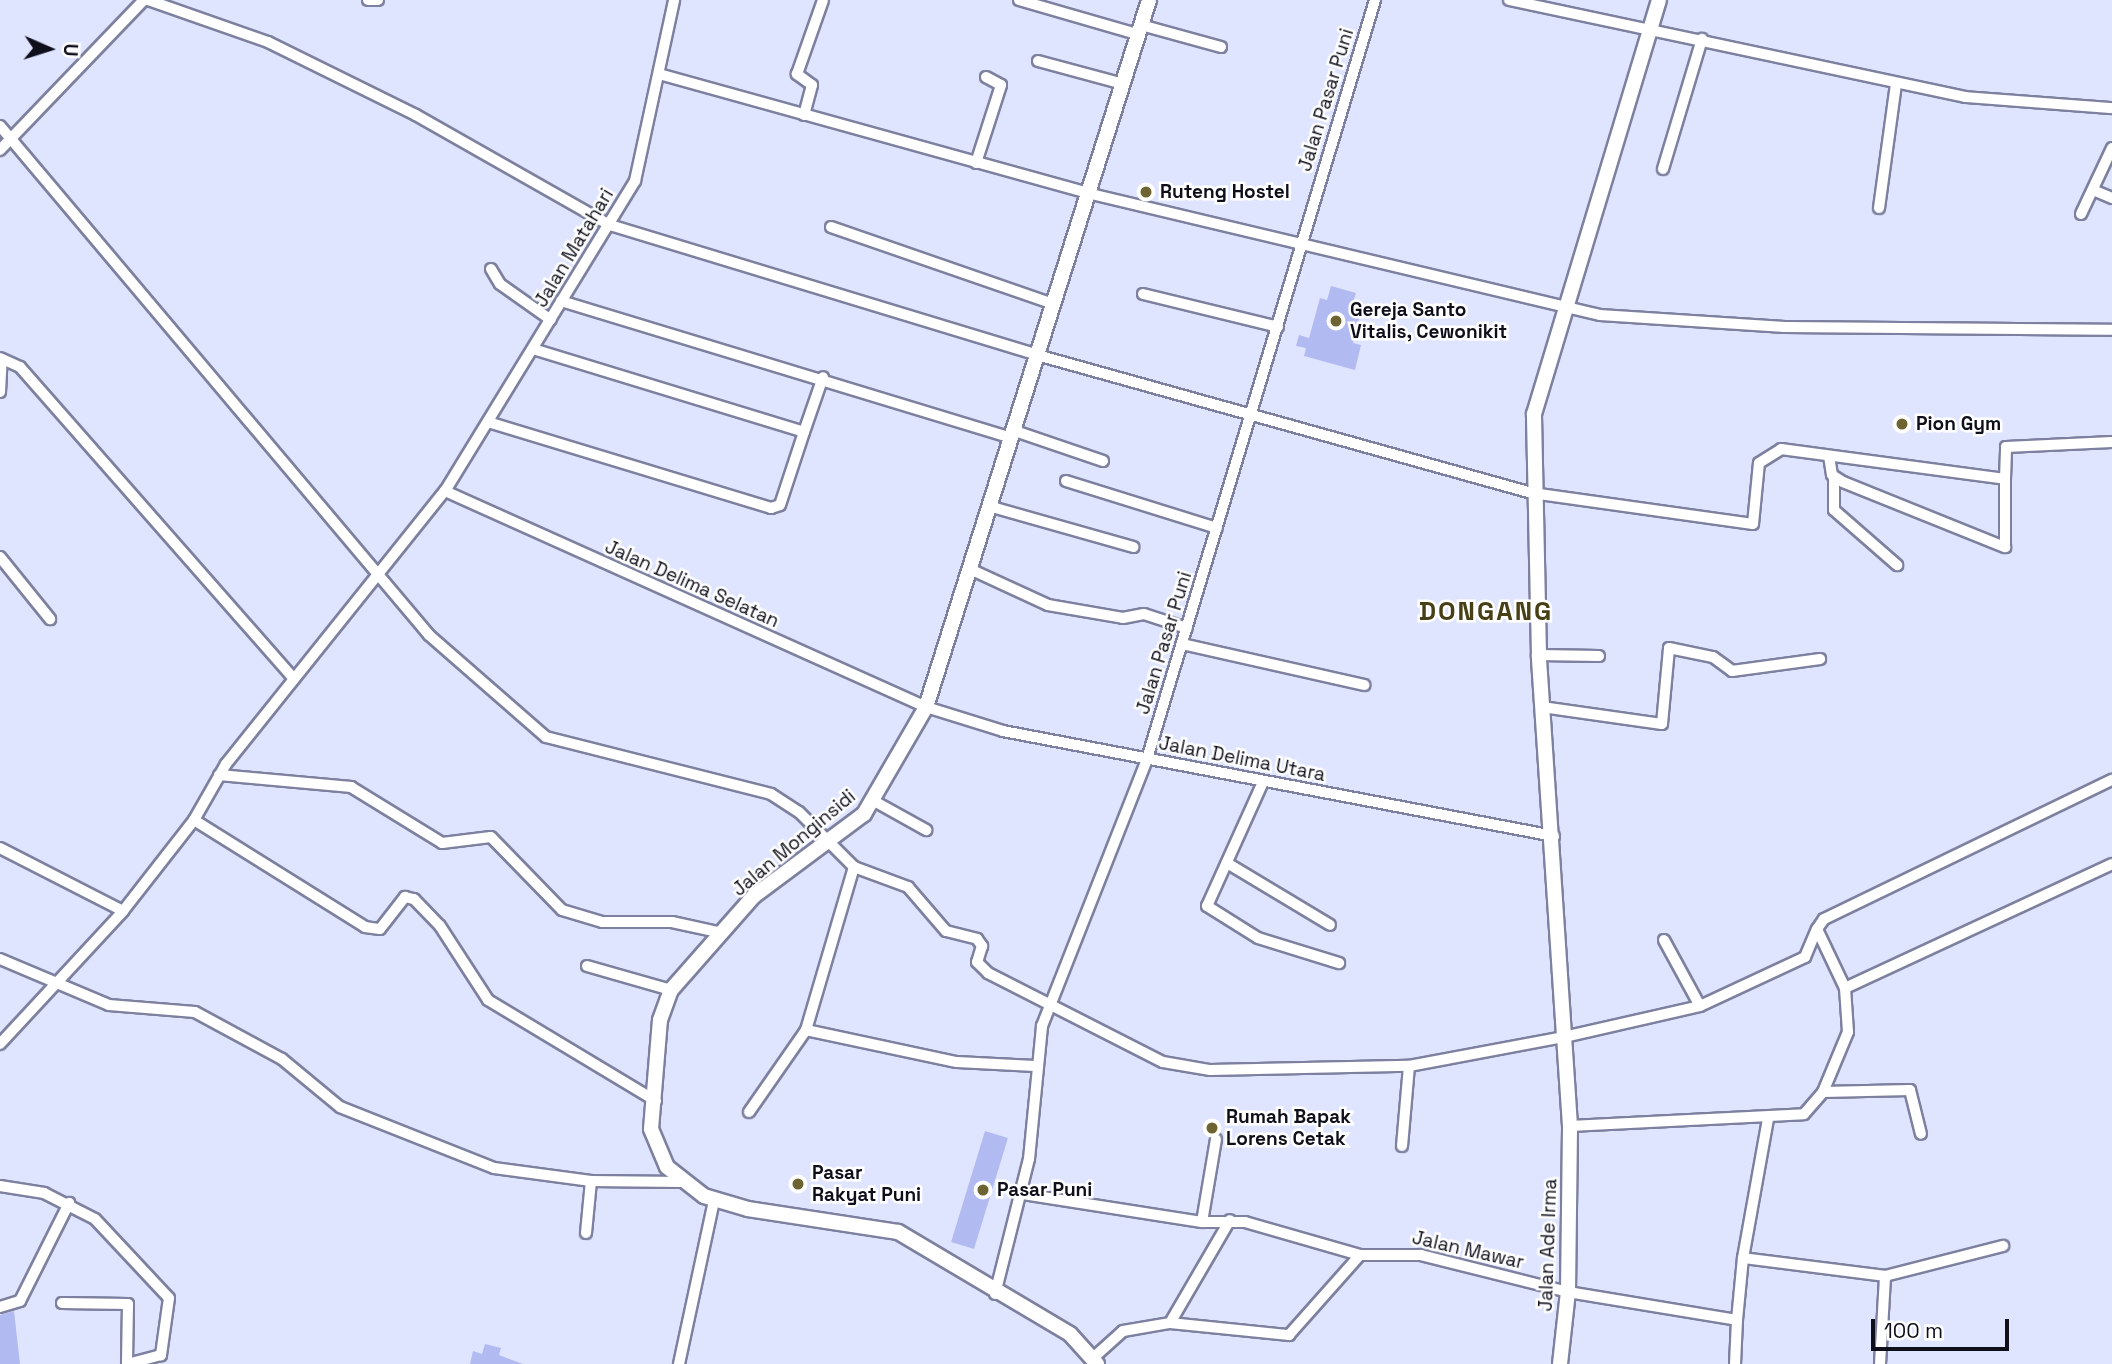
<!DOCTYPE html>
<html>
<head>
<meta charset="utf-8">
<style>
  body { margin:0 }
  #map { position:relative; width:2112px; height:1364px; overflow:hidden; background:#e0e5ff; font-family:"Space Grotesk",sans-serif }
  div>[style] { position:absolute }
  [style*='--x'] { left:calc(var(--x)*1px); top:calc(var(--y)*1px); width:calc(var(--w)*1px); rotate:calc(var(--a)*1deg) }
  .building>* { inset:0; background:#b2baf2; transform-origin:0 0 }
  .roads { filter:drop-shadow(2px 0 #7d819f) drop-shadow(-2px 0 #7d819f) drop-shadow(0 2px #7d819f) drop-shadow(0 -2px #7d819f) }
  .minor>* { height:10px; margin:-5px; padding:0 5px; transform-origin:5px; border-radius:5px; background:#fff }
  .tertiary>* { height:14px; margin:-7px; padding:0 7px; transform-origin:7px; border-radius:7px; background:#fff }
  .dots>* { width:19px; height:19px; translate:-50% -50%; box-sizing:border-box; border:4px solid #fff; border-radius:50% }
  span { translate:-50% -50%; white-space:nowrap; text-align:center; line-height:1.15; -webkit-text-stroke:5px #fff; paint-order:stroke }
  .street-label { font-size:19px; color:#0e0f1a }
  .poi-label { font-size:19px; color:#0e0f1a; font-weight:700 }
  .left { translate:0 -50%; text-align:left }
  .district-label { font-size:26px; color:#473f15; font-weight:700; letter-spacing:2px }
  .north { position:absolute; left:14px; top:14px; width:70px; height:70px; -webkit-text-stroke:5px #fff; paint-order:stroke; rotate:93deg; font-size:19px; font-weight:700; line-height:28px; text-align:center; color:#0e0f1a }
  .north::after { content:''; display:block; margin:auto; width:24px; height:32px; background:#0e0f1a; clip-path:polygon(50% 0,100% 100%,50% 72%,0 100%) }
  .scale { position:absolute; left:1871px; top:1319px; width:138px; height:32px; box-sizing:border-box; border:4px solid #0e0f1a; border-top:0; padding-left:9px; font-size:21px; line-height:24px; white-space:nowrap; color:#0e0f1a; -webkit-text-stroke:5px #fff; paint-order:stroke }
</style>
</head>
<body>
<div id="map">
  <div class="building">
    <i style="clip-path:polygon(1331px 286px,1356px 293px,1352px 305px,1362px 307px,1353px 343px,1361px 345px,1355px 370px,1304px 356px,1306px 348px,1296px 346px,1299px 335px,1309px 338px,1320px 298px,1327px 300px)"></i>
    <i style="left:985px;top:1131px;width:24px;height:116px;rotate:17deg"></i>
    <i style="clip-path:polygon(14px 1311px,20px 1364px,0 1364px,0 1315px)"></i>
    <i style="clip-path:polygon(485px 1344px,501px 1348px,499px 1355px,523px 1364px,470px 1364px,473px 1351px,482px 1354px)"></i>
  </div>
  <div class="roads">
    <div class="minor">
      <i style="--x:148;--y:0;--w:127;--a:19.3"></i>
      <i style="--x:268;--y:42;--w:165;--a:26.3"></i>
      <i style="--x:416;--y:115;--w:223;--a:29.6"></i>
      <i style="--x:610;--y:225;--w:446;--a:16.9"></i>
      <i style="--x:1037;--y:355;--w:514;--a:15.58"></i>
      <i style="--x:1532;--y:493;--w:223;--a:8"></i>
      <i style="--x:1753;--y:524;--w:61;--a:-84.4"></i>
      <i style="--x:1759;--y:463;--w:26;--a:-32"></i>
      <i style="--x:1781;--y:449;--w:226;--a:7.6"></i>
      <i style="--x:2005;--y:479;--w:32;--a:-88"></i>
      <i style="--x:2006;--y:447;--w:106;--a:-2.7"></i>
      <i style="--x:368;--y:0;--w:10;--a:0"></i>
      <i style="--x:1019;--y:0;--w:123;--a:16.1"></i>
      <i style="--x:1509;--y:0;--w:466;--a:12"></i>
      <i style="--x:1965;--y:97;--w:147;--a:4.3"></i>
      <i style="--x:1141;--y:25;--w:83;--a:15.4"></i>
      <i style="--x:1038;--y:61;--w:88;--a:15.1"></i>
      <i style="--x:659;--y:74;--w:444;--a:15.5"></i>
      <i style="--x:1087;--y:193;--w:527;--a:13.38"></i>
      <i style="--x:1600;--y:315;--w:185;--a:3.7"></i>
      <i style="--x:1785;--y:327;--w:327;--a:0.5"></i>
      <i style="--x:804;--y:115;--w:31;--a:-75"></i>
      <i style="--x:812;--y:85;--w:19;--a:-144"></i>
      <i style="--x:797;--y:74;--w:78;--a:-70.6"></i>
      <i style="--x:0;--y:126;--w:666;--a:49.87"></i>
      <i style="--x:429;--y:635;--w:155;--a:41.1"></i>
      <i style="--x:546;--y:737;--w:232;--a:14.2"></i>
      <i style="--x:771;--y:794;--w:33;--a:33"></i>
      <i style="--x:799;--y:812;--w:78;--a:45"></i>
      <i style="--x:854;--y:867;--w:58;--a:20.3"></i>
      <i style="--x:908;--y:887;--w:58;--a:49.2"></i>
      <i style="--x:946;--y:931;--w:32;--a:14"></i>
      <i style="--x:977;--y:939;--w:9;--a:54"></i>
      <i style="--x:982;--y:946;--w:17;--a:107"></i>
      <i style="--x:977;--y:962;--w:16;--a:45"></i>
      <i style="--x:988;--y:973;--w:196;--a:27"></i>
      <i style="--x:1163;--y:1062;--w:48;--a:9.7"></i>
      <i style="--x:1210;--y:1070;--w:199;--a:-1.2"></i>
      <i style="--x:1409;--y:1066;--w:158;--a:-10.6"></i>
      <i style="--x:1564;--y:1037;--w:139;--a:-12.8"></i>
      <i style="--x:1700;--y:1006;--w:116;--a:-25"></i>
      <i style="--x:1805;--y:957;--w:30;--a:-67"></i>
      <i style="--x:0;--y:150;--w:208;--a:-46.2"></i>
      <i style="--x:976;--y:163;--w:82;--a:-72.2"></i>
      <i style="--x:1001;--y:85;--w:17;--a:-152"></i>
      <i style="--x:1663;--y:169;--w:136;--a:-73.3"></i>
      <i style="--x:2093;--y:190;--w:21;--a:23"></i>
      <i style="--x:1879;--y:208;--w:125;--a:-82.2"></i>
      <i style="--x:2081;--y:214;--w:73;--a:-64.8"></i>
      <i style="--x:831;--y:227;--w:235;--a:19.1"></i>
      <i style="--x:491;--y:269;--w:17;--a:59"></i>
      <i style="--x:500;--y:284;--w:62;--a:35.2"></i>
      <i style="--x:1143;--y:294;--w:139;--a:13.7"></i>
      <i style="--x:561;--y:301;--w:472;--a:16.9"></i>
      <i style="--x:533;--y:349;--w:283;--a:17"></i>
      <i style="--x:804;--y:432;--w:58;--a:-70.9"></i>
      <i style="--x:0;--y:358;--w:22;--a:24"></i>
      <i style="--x:20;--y:367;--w:415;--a:48.7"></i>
      <i style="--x:0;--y:392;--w:33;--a:-87"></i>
      <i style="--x:488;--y:422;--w:296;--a:16.9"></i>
      <i style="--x:771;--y:508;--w:9;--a:-18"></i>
      <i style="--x:780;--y:505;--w:77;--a:-71.8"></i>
      <i style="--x:1015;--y:431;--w:93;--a:18.8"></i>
      <i style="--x:1829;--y:456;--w:19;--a:81"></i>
      <i style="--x:1832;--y:475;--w:13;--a:32"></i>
      <i style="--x:1843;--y:482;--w:175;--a:21.9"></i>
      <i style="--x:2005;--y:547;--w:68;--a:-90"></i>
      <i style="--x:1834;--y:477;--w:33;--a:90"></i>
      <i style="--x:1834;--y:510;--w:84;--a:41.1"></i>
      <i style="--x:1066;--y:481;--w:158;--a:17.3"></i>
      <i style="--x:445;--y:491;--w:527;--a:24.18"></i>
      <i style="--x:926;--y:707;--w:81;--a:17.3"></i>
      <i style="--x:1003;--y:731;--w:561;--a:10.79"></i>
      <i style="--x:992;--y:507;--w:147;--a:15.8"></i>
      <i style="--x:0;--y:557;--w:80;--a:51.1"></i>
      <i style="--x:972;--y:570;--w:84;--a:24.7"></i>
      <i style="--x:1048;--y:605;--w:76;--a:9.8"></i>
      <i style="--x:1123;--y:618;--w:21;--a:-11"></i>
      <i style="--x:1144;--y:614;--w:45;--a:18"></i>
      <i style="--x:1182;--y:644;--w:187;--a:12.7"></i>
      <i style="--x:1539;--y:655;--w:60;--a:1"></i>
      <i style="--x:1542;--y:707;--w:121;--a:8.1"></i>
      <i style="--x:1662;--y:724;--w:76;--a:-84.7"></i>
      <i style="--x:1669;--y:648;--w:45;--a:11.6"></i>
      <i style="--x:1713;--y:657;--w:24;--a:36"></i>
      <i style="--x:1732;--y:671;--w:89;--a:-7.8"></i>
      <i style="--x:219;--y:775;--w:133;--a:5.2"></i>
      <i style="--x:351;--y:787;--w:107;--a:31.6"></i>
      <i style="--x:442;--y:843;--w:49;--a:-7"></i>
      <i style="--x:491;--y:837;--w:102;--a:45.8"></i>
      <i style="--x:562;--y:910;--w:42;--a:16.7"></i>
      <i style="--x:602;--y:922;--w:70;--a:0"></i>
      <i style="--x:672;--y:922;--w:51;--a:12.4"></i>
      <i style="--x:1263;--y:782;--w:136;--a:114.3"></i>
      <i style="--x:1207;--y:906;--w:60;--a:32.1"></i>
      <i style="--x:1258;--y:938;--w:85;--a:17.2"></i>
      <i style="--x:874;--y:801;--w:60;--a:29.1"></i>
      <i style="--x:194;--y:820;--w:202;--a:32"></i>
      <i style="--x:365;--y:927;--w:15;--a:8"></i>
      <i style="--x:380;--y:929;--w:41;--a:-52"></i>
      <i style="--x:405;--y:897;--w:9;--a:13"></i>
      <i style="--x:414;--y:899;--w:37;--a:46"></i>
      <i style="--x:440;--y:926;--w:88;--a:57"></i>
      <i style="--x:488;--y:1000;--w:196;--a:31"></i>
      <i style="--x:0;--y:848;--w:138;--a:27.1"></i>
      <i style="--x:1227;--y:863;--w:120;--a:31"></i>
      <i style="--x:1664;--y:940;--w:75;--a:61.4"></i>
      <i style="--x:0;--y:959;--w:118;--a:22.9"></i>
      <i style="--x:109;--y:1005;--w:86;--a:4.7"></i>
      <i style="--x:195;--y:1012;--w:99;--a:28.4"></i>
      <i style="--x:282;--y:1059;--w:75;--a:39.6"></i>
      <i style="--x:340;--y:1107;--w:166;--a:21.6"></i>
      <i style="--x:494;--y:1168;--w:98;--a:7.6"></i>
      <i style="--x:591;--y:1181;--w:90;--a:0.6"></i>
      <i style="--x:587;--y:966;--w:87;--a:15.9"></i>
      <i style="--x:1845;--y:988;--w:294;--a:-24.9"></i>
      <i style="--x:806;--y:1030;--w:154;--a:12"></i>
      <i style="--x:957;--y:1062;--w:78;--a:2.9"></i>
      <i style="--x:0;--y:1044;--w:181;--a:-47.2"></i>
      <i style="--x:123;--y:911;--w:115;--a:-52"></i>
      <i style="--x:194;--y:820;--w:64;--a:-60.3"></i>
      <i style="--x:226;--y:764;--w:350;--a:-51.3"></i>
      <i style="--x:445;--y:491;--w:364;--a:-58.5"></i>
      <i style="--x:635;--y:181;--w:185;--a:-77.8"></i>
      <i style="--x:1823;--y:1092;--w:87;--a:-1.3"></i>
      <i style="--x:1910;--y:1090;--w:45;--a:76"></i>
      <i style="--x:749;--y:1112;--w:100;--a:-55.2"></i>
      <i style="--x:806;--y:1030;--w:170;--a:-73.6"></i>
      <i style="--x:1570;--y:1126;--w:234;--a:-2.9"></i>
      <i style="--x:1804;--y:1114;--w:29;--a:-49"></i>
      <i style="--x:1823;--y:1092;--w:65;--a:-67.4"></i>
      <i style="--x:1848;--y:1032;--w:44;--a:-93.9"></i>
      <i style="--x:1845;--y:988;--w:65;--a:-115.4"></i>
      <i style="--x:1817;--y:929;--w:12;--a:-55"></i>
      <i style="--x:1824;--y:919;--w:320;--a:-25.8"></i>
      <i style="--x:1402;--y:1146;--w:80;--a:-85"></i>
      <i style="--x:0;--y:1186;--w:45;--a:9"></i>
      <i style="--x:44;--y:1193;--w:57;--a:27"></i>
      <i style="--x:95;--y:1219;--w:108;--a:46.9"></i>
      <i style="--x:169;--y:1298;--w:58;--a:98"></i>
      <i style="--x:161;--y:1355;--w:34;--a:165"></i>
      <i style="--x:1023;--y:1194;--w:181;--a:8.9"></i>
      <i style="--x:1202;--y:1222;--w:43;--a:0"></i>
      <i style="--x:1245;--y:1222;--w:120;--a:16"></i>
      <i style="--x:1360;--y:1255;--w:61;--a:0"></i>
      <i style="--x:1421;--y:1255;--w:152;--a:14.1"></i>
      <i style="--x:1568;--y:1292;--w:171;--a:9.4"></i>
      <i style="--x:1737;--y:1320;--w:44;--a:92.6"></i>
      <i style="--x:1202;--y:1222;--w:84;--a:-80.4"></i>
      <i style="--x:586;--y:1233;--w:52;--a:-84.5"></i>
      <i style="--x:1743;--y:1258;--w:141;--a:-79.8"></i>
      <i style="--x:995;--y:1294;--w:139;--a:-75.9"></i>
      <i style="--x:1029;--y:1159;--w:134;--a:-84.4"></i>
      <i style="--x:1042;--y:1026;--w:287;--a:-68.5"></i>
      <i style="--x:1147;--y:759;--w:793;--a:-73.28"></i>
      <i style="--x:62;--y:1303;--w:66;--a:0.9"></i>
      <i style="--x:128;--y:1304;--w:60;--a:91"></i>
      <i style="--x:0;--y:1307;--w:21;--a:-17"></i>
      <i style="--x:20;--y:1301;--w:110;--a:-63.4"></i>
      <i style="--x:1737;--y:1320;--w:62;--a:-84.5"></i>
      <i style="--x:1743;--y:1258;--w:143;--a:7.2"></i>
      <i style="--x:1170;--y:1323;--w:120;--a:5.8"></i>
      <i style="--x:1289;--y:1335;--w:107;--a:-48.4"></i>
      <i style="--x:1093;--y:1358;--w:40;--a:-42"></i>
      <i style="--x:1123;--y:1331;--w:48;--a:-9.7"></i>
      <i style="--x:1170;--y:1323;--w:119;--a:-59.8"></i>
      <i style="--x:679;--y:1364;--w:167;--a:-77.9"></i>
      <i style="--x:1880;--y:1364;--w:88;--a:-86.7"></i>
      <i style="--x:1885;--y:1276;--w:122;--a:-14.3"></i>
    </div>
    <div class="tertiary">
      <i style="--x:1097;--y:1364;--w:40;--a:-132"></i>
      <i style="--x:1070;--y:1334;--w:200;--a:-149.3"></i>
      <i style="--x:898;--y:1232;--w:152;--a:-171.3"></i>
      <i style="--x:748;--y:1209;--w:46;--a:-163.5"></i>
      <i style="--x:704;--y:1196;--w:47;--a:-141.9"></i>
      <i style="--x:667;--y:1167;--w:41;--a:-112.8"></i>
      <i style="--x:651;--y:1129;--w:109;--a:-85.3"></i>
      <i style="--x:660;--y:1020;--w:32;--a:-70"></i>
      <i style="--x:671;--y:990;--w:125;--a:-48.6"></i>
      <i style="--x:754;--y:896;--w:137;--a:-36.7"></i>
      <i style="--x:864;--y:814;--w:124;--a:-59.9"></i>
      <i style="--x:926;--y:707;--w:741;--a:-72.49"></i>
      <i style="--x:1560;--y:1364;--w:72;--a:-83.7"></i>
      <i style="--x:1568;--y:1292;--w:166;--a:-89.3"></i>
      <i style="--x:1570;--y:1126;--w:472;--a:-93.8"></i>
      <i style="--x:1539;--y:655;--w:241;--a:-91.2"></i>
      <i style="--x:1534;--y:414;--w:432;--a:-73.2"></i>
    </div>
  </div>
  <div class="dots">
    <i style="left:1146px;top:192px;background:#6e6431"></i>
    <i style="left:1336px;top:321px;background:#6e6431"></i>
    <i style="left:1902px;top:424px;background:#6e6431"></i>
    <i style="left:1212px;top:1128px;background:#6e6431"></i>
    <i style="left:798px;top:1184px;background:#6e6431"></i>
    <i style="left:983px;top:1190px;background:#6e6431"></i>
  </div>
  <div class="street-label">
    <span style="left:1326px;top:100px;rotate:-73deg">Jalan Pasar Puni</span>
    <span style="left:574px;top:248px;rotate:-59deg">Jalan Matahari</span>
    <span style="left:692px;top:584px;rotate:24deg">Jalan Delima Selatan</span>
    <span style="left:1164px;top:643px;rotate:-73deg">Jalan Pasar Puni</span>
    <span style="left:1242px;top:759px;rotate:11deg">Jalan Delima Utara</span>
    <span style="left:794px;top:843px;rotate:-40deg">Jalan Monginsidi</span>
    <span style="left:1548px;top:1245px;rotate:-88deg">Jalan Ade Irma</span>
    <span style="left:1468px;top:1250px;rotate:13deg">Jalan Mawar</span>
  </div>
  <div class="poi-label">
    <span class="left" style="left:1160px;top:192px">Ruteng Hostel</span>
    <span class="left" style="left:1350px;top:321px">Gereja Santo<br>Vitalis, Cewonikit</span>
    <span class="left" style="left:1916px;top:424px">Pion Gym</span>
    <span class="left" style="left:1226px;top:1128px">Rumah Bapak<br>Lorens Cetak</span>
    <span class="left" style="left:812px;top:1184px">Pasar<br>Rakyat Puni</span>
    <span class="left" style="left:997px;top:1190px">Pasar Puni</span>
  </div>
  <div class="district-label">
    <span style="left:1486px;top:612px">DONGANG</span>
  </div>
  <div class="north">U</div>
  <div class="scale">100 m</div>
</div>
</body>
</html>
